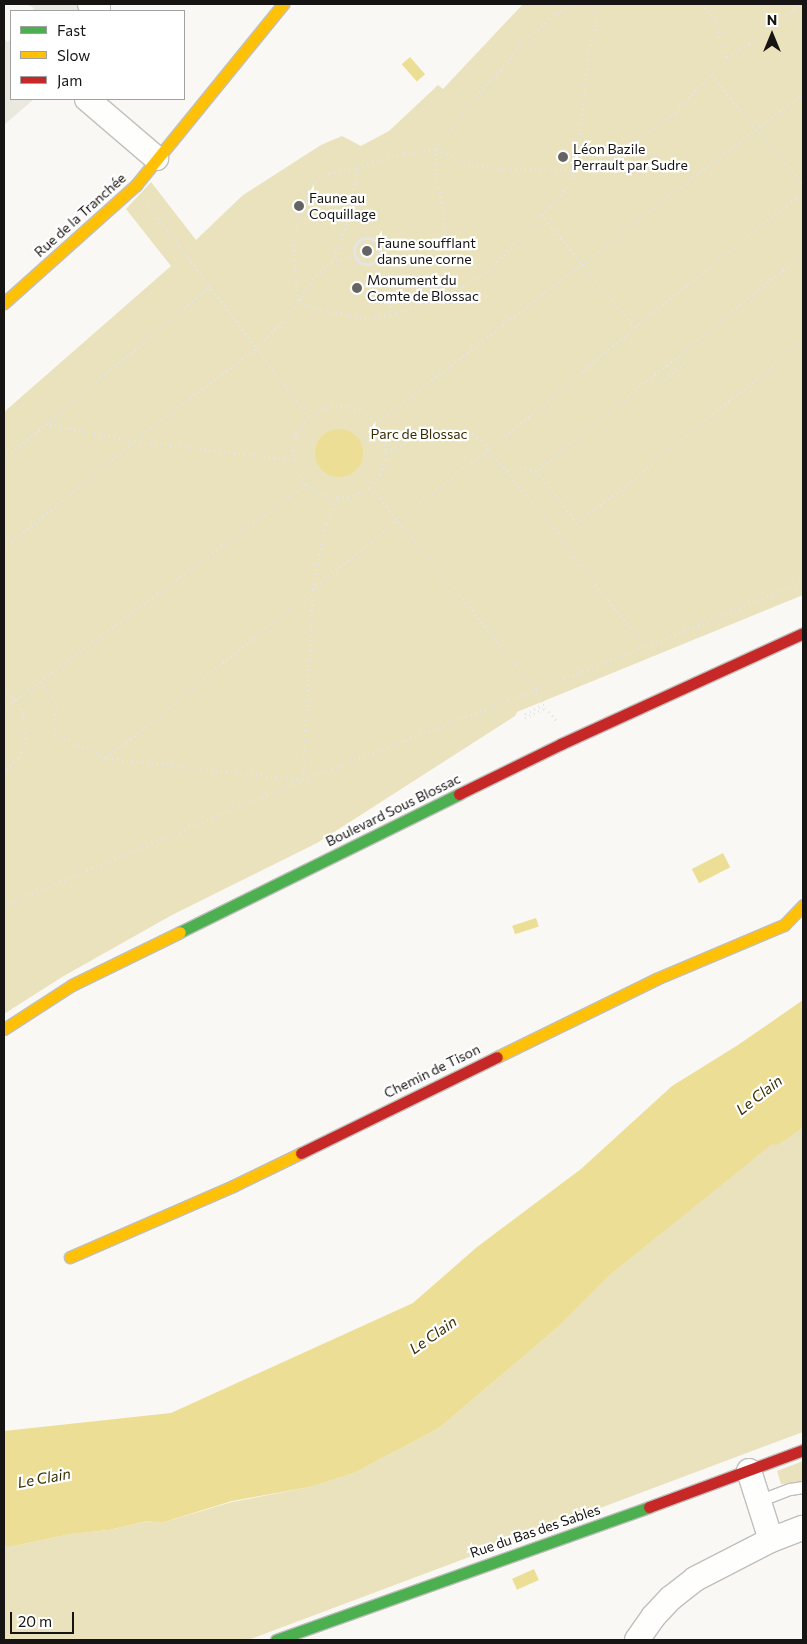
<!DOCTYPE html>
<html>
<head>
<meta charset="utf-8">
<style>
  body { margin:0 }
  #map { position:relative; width:807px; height:1644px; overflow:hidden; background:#f9f8f4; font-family:Commissioner,sans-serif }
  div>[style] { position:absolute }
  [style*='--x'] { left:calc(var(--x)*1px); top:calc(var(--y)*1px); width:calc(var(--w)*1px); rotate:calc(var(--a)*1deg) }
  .built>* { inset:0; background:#ebe8e0 }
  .green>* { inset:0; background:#eae2bc }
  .water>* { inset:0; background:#edde96; transform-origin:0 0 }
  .round { border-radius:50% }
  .path>* { height:3px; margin-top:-1.5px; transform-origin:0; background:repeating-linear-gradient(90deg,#e4e4e3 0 1px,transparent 0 5px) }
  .path>.ring { margin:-1.5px; padding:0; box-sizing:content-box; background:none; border:3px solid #e4e4e3; border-radius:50% }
  .roads { filter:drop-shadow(1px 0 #c0bfbc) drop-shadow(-1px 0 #c0bfbc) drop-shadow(0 1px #c0bfbc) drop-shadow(0 -1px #c0bfbc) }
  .lane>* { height:11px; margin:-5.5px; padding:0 5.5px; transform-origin:5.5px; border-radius:5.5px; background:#fefefd }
  .street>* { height:24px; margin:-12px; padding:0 12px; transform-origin:12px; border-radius:12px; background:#fefefd }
  .fast>* { height:11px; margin:-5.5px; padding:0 5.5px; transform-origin:5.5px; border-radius:5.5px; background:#4caf50 }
  .slow>* { height:11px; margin:-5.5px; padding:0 5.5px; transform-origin:5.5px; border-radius:5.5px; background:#ffc107 }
  .jam>* { height:11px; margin:-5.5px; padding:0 5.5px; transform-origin:5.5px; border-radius:5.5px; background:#c62828 }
  .dots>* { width:14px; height:14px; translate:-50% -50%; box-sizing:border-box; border:2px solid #fff; border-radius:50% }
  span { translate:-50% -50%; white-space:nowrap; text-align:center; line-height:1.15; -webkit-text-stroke:4.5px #fff; paint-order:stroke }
  .poi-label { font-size:14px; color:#161513 }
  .left { translate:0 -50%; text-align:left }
  .street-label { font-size:14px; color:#161513 }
  .park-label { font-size:14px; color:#382f01 }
  .water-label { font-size:15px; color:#372e01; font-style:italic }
  .frame { position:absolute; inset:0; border:5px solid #161513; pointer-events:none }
  .legend { position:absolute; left:10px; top:10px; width:175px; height:90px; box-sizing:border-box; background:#fff; border:1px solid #a2a1a1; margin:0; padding:6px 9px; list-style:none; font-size:15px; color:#161513 }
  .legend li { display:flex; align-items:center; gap:10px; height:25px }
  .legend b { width:25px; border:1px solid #a2a1a1 }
  .north { position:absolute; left:747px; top:10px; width:50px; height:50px; -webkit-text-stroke:4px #fff; paint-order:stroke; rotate:0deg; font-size:14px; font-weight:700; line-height:20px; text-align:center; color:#161513 }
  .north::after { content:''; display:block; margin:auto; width:18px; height:22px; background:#161513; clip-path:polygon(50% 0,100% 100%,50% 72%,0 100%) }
  .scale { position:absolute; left:10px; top:1612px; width:64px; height:22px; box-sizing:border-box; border:2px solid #161513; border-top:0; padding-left:6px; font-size:15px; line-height:18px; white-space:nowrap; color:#161513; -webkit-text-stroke:4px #fff; paint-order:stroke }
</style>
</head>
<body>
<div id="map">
  <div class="built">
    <i style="clip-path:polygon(26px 4px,75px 4px,83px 11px,32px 11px,34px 8px)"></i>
    <i style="clip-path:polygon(11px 38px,11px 99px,34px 99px,4px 125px,4px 39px,8px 42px)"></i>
  </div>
  <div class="green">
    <i style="clip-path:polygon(523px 4px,803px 4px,803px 595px,517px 712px,515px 716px,317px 843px,172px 915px,62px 977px,4px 1014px,4px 412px,171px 266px,126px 209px,151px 182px,196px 240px,243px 195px,321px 145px,342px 136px,361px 146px,389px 131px,438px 85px,443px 89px)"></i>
    <i style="clip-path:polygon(803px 1128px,803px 1432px,248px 1640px,4px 1640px,4px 1546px,14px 1546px,70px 1534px,109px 1530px,149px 1521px,161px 1523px,232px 1502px,310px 1487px,354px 1473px,439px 1428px,558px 1327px,611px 1274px,772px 1143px,777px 1144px)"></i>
    <i style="clip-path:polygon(803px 1461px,803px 1483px,781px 1484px,777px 1471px)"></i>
  </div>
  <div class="water">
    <i style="left:410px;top:57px;width:23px;height:11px;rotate:49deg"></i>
    <i class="round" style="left:315px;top:429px;width:48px;height:48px"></i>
    <i style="left:723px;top:853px;width:16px;height:35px;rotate:63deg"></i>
    <i style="left:536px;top:918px;width:9px;height:25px;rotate:72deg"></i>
    <i style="clip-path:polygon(803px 1000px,803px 1128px,777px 1145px,772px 1144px,611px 1274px,558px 1327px,439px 1428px,354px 1473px,310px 1487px,232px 1501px,161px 1523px,148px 1521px,109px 1530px,70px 1534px,14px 1546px,4px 1546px,4px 1431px,171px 1413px,413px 1303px,477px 1247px,581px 1169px,672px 1086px,738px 1045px)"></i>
    <i style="left:534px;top:1569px;width:12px;height:24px;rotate:66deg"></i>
  </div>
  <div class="path">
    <i style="--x:586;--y:4;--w:19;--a:55"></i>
    <i style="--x:597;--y:20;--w:30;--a:105"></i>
    <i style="--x:589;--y:49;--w:122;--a:96.1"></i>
    <i style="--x:576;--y:170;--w:32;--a:-18"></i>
    <i style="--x:606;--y:160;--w:33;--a:-29"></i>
    <i style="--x:635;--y:144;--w:51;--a:-37.8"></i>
    <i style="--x:675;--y:113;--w:76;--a:-47.1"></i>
    <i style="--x:701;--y:4;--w:23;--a:50"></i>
    <i style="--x:716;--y:22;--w:37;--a:73"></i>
    <i style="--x:727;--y:57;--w:27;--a:-31"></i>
    <i style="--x:750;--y:43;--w:63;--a:-38"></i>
    <i style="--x:711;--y:75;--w:143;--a:50.1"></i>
    <i style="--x:148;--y:206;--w:265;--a:52.5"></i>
    <i style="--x:309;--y:416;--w:19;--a:-28"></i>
    <i style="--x:326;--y:407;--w:19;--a:-6"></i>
    <i style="--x:345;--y:405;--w:19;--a:18"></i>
    <i style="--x:363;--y:411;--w:18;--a:43"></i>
    <i style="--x:376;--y:423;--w:540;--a:-37.7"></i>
    <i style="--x:541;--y:215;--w:146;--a:50"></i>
    <i class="ring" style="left:354px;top:238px;width:23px;height:23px"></i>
    <i style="--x:379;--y:244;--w:35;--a:8"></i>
    <i style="--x:414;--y:249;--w:33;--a:-14"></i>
    <i style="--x:803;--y:254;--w:344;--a:140.9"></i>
    <i style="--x:536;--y:471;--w:67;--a:52.3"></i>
    <i style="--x:577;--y:524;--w:291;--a:-39"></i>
    <i style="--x:331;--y:262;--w:25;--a:-16"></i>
    <i style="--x:374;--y:262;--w:28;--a:60"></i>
    <i style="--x:388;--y:286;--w:29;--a:86"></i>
    <i style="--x:439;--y:296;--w:25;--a:154"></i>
    <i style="--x:416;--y:307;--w:27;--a:163"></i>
    <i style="--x:390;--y:315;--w:24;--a:173"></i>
    <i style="--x:366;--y:318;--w:53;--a:-169.1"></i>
    <i style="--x:314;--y:308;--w:18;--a:-153"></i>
    <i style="--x:298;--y:300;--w:26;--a:-54"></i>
    <i style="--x:313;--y:279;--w:25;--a:-43"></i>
    <i style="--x:331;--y:262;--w:36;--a:-66"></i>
    <i style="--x:346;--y:229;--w:62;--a:-78.9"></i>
    <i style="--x:358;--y:168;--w:16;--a:-22"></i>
    <i style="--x:373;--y:162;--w:32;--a:-16"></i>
    <i style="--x:404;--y:153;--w:32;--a:-7"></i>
    <i style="--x:436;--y:149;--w:28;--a:90"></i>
    <i style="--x:436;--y:177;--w:32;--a:77"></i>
    <i style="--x:443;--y:208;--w:48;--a:85.2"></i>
    <i style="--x:447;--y:256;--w:41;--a:101.3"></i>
    <i style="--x:439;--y:296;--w:28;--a:-21"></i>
    <i style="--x:465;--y:286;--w:30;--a:-34"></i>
    <i style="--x:490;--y:269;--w:87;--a:-46.4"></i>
    <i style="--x:550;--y:206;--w:24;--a:-48"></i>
    <i style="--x:566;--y:188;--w:21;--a:-61"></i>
    <i style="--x:576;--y:170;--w:78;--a:-179.3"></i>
    <i style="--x:498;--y:169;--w:28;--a:-170"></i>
    <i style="--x:470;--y:164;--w:37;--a:-156"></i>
    <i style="--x:436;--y:149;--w:62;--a:-54.2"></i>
    <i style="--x:472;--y:99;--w:41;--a:-45"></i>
    <i style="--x:501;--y:70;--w:35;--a:-53"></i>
    <i style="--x:522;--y:42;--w:35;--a:-40"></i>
    <i style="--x:549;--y:19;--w:28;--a:-32"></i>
    <i style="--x:667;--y:365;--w:10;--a:53"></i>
    <i style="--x:661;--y:383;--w:31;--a:-42"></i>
    <i style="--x:45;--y:424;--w:92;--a:10.7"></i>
    <i style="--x:135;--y:441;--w:160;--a:6.8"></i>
    <i style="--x:386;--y:451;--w:33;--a:-23"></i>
    <i style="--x:416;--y:438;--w:36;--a:-9"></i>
    <i style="--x:452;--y:432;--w:21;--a:5"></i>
    <i style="--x:473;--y:434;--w:10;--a:37"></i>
    <i style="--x:481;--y:440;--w:109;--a:50.6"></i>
    <i style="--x:550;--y:524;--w:76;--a:53.6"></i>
    <i style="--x:595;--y:585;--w:80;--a:49.6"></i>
    <i style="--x:4;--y:459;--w:268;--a:-39.9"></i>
    <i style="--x:507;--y:471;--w:9;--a:-27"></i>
    <i style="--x:515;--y:467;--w:21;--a:11"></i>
    <i style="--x:306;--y:484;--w:18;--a:34"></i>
    <i style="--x:321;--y:494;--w:17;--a:13"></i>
    <i style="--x:338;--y:498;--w:17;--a:-7"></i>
    <i style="--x:355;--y:496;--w:17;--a:-31"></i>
    <i style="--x:370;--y:487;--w:16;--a:-52"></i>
    <i style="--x:380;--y:474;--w:16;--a:-72"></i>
    <i style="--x:385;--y:459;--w:19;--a:-90"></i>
    <i style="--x:385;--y:440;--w:19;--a:-118"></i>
    <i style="--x:370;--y:487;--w:229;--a:50.5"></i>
    <i style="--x:516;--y:664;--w:45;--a:54.9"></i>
    <i style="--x:542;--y:701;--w:4;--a:56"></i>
    <i style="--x:544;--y:704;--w:21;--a:152"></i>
    <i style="--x:525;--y:714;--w:4;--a:90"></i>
    <i style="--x:525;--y:718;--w:22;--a:-27"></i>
    <i style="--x:545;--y:708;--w:16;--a:47"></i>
    <i style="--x:4;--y:548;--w:169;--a:-39.2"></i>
    <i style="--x:135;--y:441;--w:154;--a:-37.6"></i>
    <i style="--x:257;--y:347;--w:44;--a:-45"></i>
    <i style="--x:288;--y:316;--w:19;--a:-58"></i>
    <i style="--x:298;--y:300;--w:55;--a:-95.2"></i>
    <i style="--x:293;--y:245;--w:29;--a:-78"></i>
    <i style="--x:299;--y:217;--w:39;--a:-66"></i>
    <i style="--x:315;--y:181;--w:16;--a:-30"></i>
    <i style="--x:329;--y:173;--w:29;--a:-10"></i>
    <i style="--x:40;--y:682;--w:27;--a:54"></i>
    <i style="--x:56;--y:704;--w:30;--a:92"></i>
    <i style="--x:55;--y:734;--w:57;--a:24.8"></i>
    <i style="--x:107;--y:758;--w:266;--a:-39.4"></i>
    <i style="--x:313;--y:589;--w:67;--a:-78.9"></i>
    <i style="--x:326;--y:523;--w:28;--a:-64"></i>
    <i style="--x:4;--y:689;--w:16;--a:43"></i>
    <i style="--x:16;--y:700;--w:15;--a:62"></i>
    <i style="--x:23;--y:713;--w:15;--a:79"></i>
    <i style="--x:26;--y:728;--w:15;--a:94"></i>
    <i style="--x:25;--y:743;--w:17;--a:115"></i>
    <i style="--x:18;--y:758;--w:21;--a:133"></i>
    <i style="--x:4;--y:709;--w:377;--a:-36.7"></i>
    <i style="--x:306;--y:484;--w:14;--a:-124"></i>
    <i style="--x:298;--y:472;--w:13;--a:-108"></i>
    <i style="--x:294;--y:460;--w:14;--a:-94"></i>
    <i style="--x:293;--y:446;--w:12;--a:-76"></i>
    <i style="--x:296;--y:434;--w:22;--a:-54"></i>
    <i style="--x:107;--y:758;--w:197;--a:6.4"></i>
    <i style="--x:303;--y:780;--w:191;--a:-87"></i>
    <i style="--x:313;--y:589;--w:107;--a:-39.3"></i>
    <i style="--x:396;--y:521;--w:118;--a:-37.5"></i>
    <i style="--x:490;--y:449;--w:189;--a:-40.1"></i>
    <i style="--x:635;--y:327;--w:209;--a:-38.8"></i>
    <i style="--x:798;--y:196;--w:7;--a:45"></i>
    <i style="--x:4;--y:905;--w:324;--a:-22.7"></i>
    <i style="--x:303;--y:780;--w:369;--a:-21.3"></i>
    <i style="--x:647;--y:646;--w:169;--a:-22.6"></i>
  </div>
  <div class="roads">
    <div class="lane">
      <i style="--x:758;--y:1501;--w:34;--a:-21"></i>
      <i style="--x:790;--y:1489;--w:13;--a:-9"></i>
    </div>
    <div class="street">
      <i style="--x:90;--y:4;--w:9;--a:27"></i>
      <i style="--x:98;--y:8;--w:4;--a:124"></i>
      <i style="--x:87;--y:99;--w:91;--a:40.5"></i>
      <i style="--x:749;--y:1471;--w:72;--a:72.3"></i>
      <i style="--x:637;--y:1640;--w:28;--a:-55"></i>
      <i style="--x:653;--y:1617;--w:26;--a:-47"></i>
      <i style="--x:671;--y:1598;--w:31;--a:-38"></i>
      <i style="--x:695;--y:1579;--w:85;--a:-27.2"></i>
      <i style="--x:771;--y:1540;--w:34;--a:-21"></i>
    </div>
    <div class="fast">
      <i style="--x:180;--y:932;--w:311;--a:-26.3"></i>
      <i style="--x:276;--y:1640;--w:396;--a:-19.6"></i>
    </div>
    <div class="slow">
      <i style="--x:4;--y:303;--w:177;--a:-41.8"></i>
      <i style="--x:136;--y:185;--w:233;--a:-50.9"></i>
      <i style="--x:4;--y:1029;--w:81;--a:-32.9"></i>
      <i style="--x:72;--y:985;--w:120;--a:-26.1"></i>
      <i style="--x:497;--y:1057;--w:177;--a:-26.1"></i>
      <i style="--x:656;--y:979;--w:139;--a:-22.9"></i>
      <i style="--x:784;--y:925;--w:28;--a:-46"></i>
      <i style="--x:70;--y:1257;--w:178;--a:-23.5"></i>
      <i style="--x:233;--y:1186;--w:76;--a:-25.9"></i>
    </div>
    <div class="jam">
      <i style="--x:459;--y:794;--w:114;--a:-26.1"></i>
      <i style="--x:561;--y:744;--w:266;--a:-24.6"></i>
      <i style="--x:301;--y:1153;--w:218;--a:-26.1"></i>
      <i style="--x:649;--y:1507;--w:164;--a:-20.3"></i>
    </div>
  </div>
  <div class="dots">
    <i style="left:563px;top:157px;background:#656462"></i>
    <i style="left:299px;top:206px;background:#656462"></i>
    <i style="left:367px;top:251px;background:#656462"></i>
    <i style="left:357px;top:288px;background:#656462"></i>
  </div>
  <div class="poi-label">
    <span class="left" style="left:573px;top:157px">Léon Bazile<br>Perrault par Sudre</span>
    <span class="left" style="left:309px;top:206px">Faune au<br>Coquillage</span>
    <span class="left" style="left:377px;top:251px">Faune soufflant<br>dans une corne</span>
    <span class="left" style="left:367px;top:288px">Monument du<br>Comte de Blossac</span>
  </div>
  <div class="street-label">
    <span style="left:80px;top:215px;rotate:-42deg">Rue de la Tranchée</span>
    <span style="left:393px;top:810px;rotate:-26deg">Boulevard Sous Blossac</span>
    <span style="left:432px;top:1071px;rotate:-26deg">Chemin de Tison</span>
    <span style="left:535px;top:1531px;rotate:-19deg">Rue du Bas des Sables</span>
  </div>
  <div class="park-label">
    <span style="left:419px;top:434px">Parc de Blossac</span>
  </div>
  <div class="water-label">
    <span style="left:759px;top:1095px;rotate:-38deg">Le Clain</span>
    <span style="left:433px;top:1335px;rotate:-35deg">Le Clain</span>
    <span style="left:44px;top:1478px;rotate:-10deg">Le Clain</span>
  </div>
  <div class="frame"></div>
  <ul class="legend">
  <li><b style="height:6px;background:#4caf50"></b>Fast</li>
  <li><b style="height:6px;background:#ffc107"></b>Slow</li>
  <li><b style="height:6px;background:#c62828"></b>Jam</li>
  </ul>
  <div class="north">N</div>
  <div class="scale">20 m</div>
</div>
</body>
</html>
